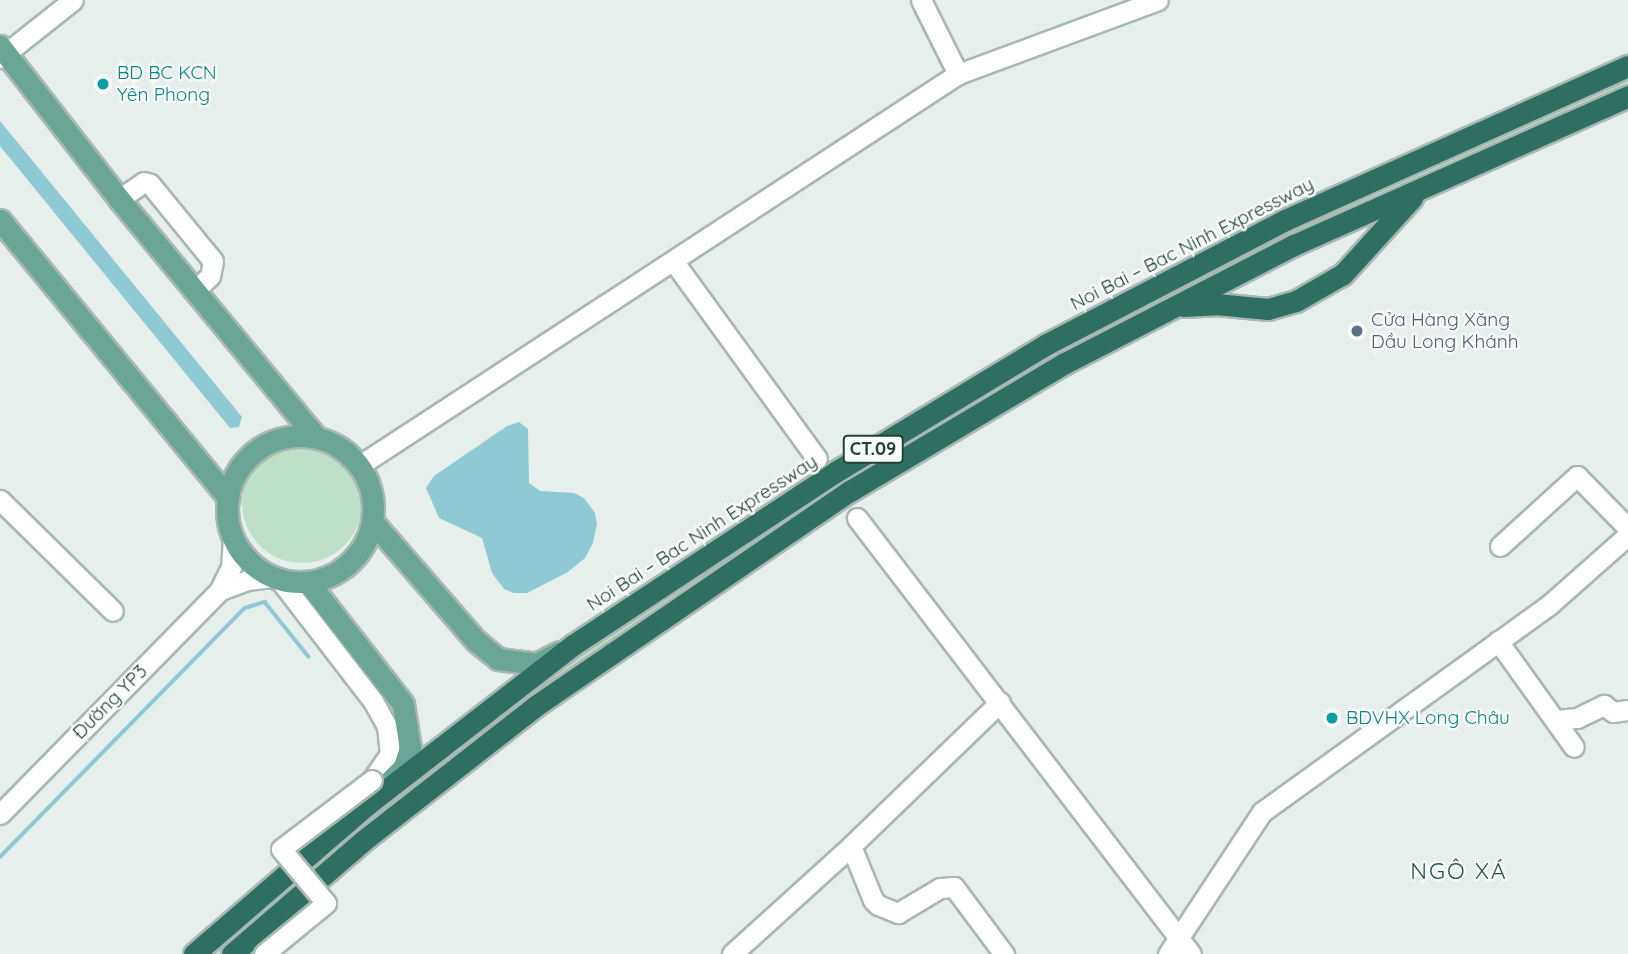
<!DOCTYPE html>
<html>
<head>
<meta charset="utf-8">
<style>
  body { margin:0 }
  #map { position:relative; width:1628px; height:954px; overflow:hidden; background:#e6efeb; font-family:Quicksand,sans-serif }
  div>[style] { position:absolute }
  [style*='--x'] { left:calc(var(--x)*1px); top:calc(var(--y)*1px); width:calc(var(--w)*1px); rotate:calc(var(--a)*1deg) }
  .green>* { inset:0; background:#bfe0c8 }
  .round { border-radius:50% }
  .water>* { inset:0; background:#8ec9d4 }
  .stream>* { height:3.5px; margin:-1.75px; padding:0 1.75px; transform-origin:1.75px; border-radius:1.75px; background:#8ec9d4 }
  .minor-tunnel>* { height:19px; margin-top:-9.5px; transform-origin:0; background:repeating-linear-gradient(90deg,#bfccc8 0 19px,transparent 0 29px) }
  .roads { filter:drop-shadow(2px 0 #a8b8b2) drop-shadow(-2px 0 #a8b8b2) drop-shadow(0 2px #a8b8b2) drop-shadow(0 -2px #a8b8b2) }
  .minor>* { height:19px; margin:-9.5px; padding:0 9.5px; transform-origin:9.5px; border-radius:9.5px; background:#fff }
  .major>* { height:21px; margin:-10.5px; padding:0 10.5px; transform-origin:10.5px; border-radius:10.5px; background:#6aa596 }
  .major>.ring { margin:-10.5px; padding:0; box-sizing:content-box; background:none; border:21px solid #6aa596; border-radius:50% }
  .highway>* { height:21px; margin:-10.5px; padding:0 10.5px; transform-origin:10.5px; border-radius:10.5px; background:#2f6f62 }
  .bridges { filter:drop-shadow(2px 0 #a8b8b2) drop-shadow(-2px 0 #a8b8b2) drop-shadow(0 2px #a8b8b2) drop-shadow(0 -2px #a8b8b2) }
  .minor-bridge>* { height:19px; margin:-9.5px; padding:0 9.5px; transform-origin:9.5px; border-radius:9.5px; background:#fff }
  .dots>* { width:19px; height:19px; translate:-50% -50%; box-sizing:border-box; border:4px solid #f7fbf9; border-radius:50% }
  span { translate:-50% -50%; white-space:nowrap; text-align:center; line-height:1.15; -webkit-text-stroke:5px #f7fbf9; paint-order:stroke }
  .shield-label span { padding:2px 5px; background:#f7fbf9; border:2px solid; border-radius:5px; -webkit-text-stroke-width:0 }
  .shield-label { font-size:18px; color:#24423a; font-weight:700 }
  .culture-label { font-size:19px; color:#0d838f }
  .left { translate:0 -50%; text-align:left }
  .street-label { font-size:19px; color:#24423a }
  .service-label { font-size:19px; color:#4e5e75 }
  .quarter-label { font-size:23px; color:#1f5548; letter-spacing:2px }
</style>
</head>
<body>
<div id="map">
  <div class="green">
    <i style="clip-path:polygon(1628px 76px,1628px 85px,1391px 187px,1127px 318px,920px 436px,795px 515px,620px 636px,298px 884px,219px 954px,206px 954px,371px 814px,572px 659px,733px 547px,1002px 378px,1273px 235px)"></i>
    <i class="round" style="left:242px;top:443px;width:120px;height:120px"></i>
  </div>
  <div class="water">
    <i style="clip-path:polygon(0 121px,242px 417px,239px 427px,230px 428px,0 146px)"></i>
    <i style="clip-path:polygon(519px 422px,528px 429px,529px 483px,540px 491px,574px 493px,584px 498px,595px 513px,597px 524px,593px 543px,585px 558px,568px 572px,527px 593px,514px 593px,504px 589px,492px 573px,482px 538px,439px 518px,426px 488px,434px 476px,507px 426px)"></i>
  </div>
  <div class="stream">
    <i style="--x:0;--y:857;--w:349;--a:-45.5"></i>
    <i style="--x:245;--y:608;--w:21;--a:-17"></i>
    <i style="--x:265;--y:602;--w:70;--a:51.3"></i>
  </div>
  <div class="minor-tunnel">
    <i style="--x:820;--y:463;--w:66;--a:56.1"></i>
  </div>
  <div class="roads">
    <div class="minor">
      <i style="--x:921;--y:0;--w:83;--a:63.4"></i>
      <i style="--x:0;--y:58;--w:93;--a:-38.5"></i>
      <i style="--x:119;--y:199;--w:30;--a:-34"></i>
      <i style="--x:144;--y:182;--w:6;--a:18"></i>
      <i style="--x:150;--y:184;--w:99;--a:50.7"></i>
      <i style="--x:213;--y:261;--w:15;--a:101"></i>
      <i style="--x:210;--y:276;--w:22;--a:137"></i>
      <i style="--x:674;--y:262;--w:243;--a:54"></i>
      <i style="--x:360;--y:465;--w:714;--a:-33.18"></i>
      <i style="--x:958;--y:74;--w:213;--a:-20.3"></i>
      <i style="--x:0;--y:500;--w:158;--a:44.5"></i>
      <i style="--x:857;--y:518;--w:549;--a:52.55"></i>
      <i style="--x:233;--y:539;--w:28;--a:94"></i>
      <i style="--x:231;--y:567;--w:25;--a:116"></i>
      <i style="--x:220;--y:590;--w:29;--a:-20"></i>
      <i style="--x:247;--y:580;--w:25;--a:-7"></i>
      <i style="--x:1500;--y:546;--w:104;--a:-42.3"></i>
      <i style="--x:1577;--y:476;--w:73;--a:45.6"></i>
      <i style="--x:279;--y:579;--w:154;--a:52.4"></i>
      <i style="--x:373;--y:701;--w:29;--a:61"></i>
      <i style="--x:387;--y:726;--w:28;--a:84"></i>
      <i style="--x:390;--y:754;--w:32;--a:125"></i>
      <i style="--x:1498;--y:641;--w:130;--a:54.4"></i>
      <i style="--x:1557;--y:720;--w:20;--a:-6"></i>
      <i style="--x:1577;--y:718;--w:30;--a:-26"></i>
      <i style="--x:1604;--y:705;--w:11;--a:38"></i>
      <i style="--x:1613;--y:712;--w:15;--a:-8"></i>
      <i style="--x:0;--y:814;--w:314;--a:-45.5"></i>
      <i style="--x:851;--y:846;--w:58;--a:67.8"></i>
      <i style="--x:873;--y:900;--w:7;--a:45"></i>
      <i style="--x:878;--y:905;--w:22;--a:22"></i>
      <i style="--x:898;--y:913;--w:49;--a:-30.8"></i>
      <i style="--x:940;--y:888;--w:14;--a:-4"></i>
      <i style="--x:954;--y:887;--w:84;--a:53.3"></i>
      <i style="--x:732;--y:954;--w:161;--a:-42.2"></i>
      <i style="--x:851;--y:846;--w:207;--a:-44"></i>
      <i style="--x:1168;--y:954;--w:170;--a:-56.5"></i>
      <i style="--x:1262;--y:812;--w:355;--a:-35.8"></i>
      <i style="--x:1550;--y:604;--w:104;--a:-41.5"></i>
    </div>
    <div class="major">
      <i style="--x:0;--y:46;--w:194;--a:52.1"></i>
      <i style="--x:119;--y:199;--w:309;--a:50.4"></i>
      <i style="--x:0;--y:220;--w:360;--a:50.6"></i>
      <i class="ring" style="left:227px;top:436px;width:125px;height:125px"></i>
      <i style="--x:372;--y:521;--w:159;--a:49.1"></i>
      <i style="--x:476;--y:641;--w:28;--a:39"></i>
      <i style="--x:498;--y:659;--w:38;--a:7"></i>
      <i style="--x:536;--y:664;--w:25;--a:-27"></i>
      <i style="--x:308;--y:582;--w:155;--a:52.1"></i>
      <i style="--x:403;--y:704;--w:45;--a:81"></i>
      <i style="--x:410;--y:748;--w:20;--a:108"></i>
      <i style="--x:404;--y:767;--w:23;--a:135"></i>
    </div>
    <div class="highway">
      <i style="--x:1183;--y:306;--w:33;--a:-3"></i>
      <i style="--x:1216;--y:304;--w:52;--a:5.5"></i>
      <i style="--x:1268;--y:309;--w:29;--a:-16"></i>
      <i style="--x:1296;--y:301;--w:54;--a:-29.9"></i>
      <i style="--x:1343;--y:274;--w:103;--a:-47.8"></i>
      <i style="--x:194;--y:954;--w:230;--a:-40.8"></i>
      <i style="--x:368;--y:804;--w:259;--a:-37.8"></i>
      <i style="--x:573;--y:645;--w:316;--a:-33.4"></i>
      <i style="--x:837;--y:471;--w:245;--a:-31.2"></i>
      <i style="--x:1047;--y:344;--w:268;--a:-27.5"></i>
      <i style="--x:1285;--y:220;--w:376;--a:-24.2"></i>
      <i style="--x:232;--y:954;--w:174;--a:-40.8"></i>
      <i style="--x:364;--y:840;--w:219;--a:-38"></i>
      <i style="--x:537;--y:705;--w:379;--a:-34.4"></i>
      <i style="--x:850;--y:491;--w:250;--a:-30.8"></i>
      <i style="--x:1065;--y:363;--w:258;--a:-27.3"></i>
      <i style="--x:1294;--y:245;--w:366;--a:-24"></i>
    </div>
  </div>
  <div class="bridges">
    <div class="minor-bridge">
      <i style="--x:264;--y:954;--w:80;--a:-39.4"></i>
      <i style="--x:326;--y:903;--w:70;--a:-129.8"></i>
      <i style="--x:281;--y:849;--w:114;--a:-37.2"></i>
    </div>
  </div>
  <div class="dots">
    <i style="left:103px;top:84px;background:#0f9aa8"></i>
    <i style="left:1357px;top:331px;background:#5c6f8a"></i>
    <i style="left:1332px;top:718px;background:#0f9aa8"></i>
  </div>
  <div class="shield-label">
    <span style="left:873px;top:449px">CT.09</span>
  </div>
  <div class="culture-label">
    <span class="left" style="left:117px;top:84px">BD BC KCN<br>Yên Phong</span>
    <span class="left" style="left:1346px;top:718px">BDVHX Long Châu</span>
  </div>
  <div class="street-label">
    <span style="left:1192px;top:244px;rotate:-27deg">Noi Bai – Bac Ninh Expressway</span>
    <span style="left:702px;top:533px;rotate:-33deg">Noi Bai – Bac Ninh Expressway</span>
    <span style="left:110px;top:702px;rotate:-45deg">Đường YP3</span>
  </div>
  <div class="service-label">
    <span class="left" style="left:1371px;top:331px">Cửa Hàng Xăng<br>Dầu Long Khánh</span>
  </div>
  <div class="quarter-label">
    <span style="left:1459px;top:871px">NGÔ XÁ</span>
  </div>
</div>
</body>
</html>
